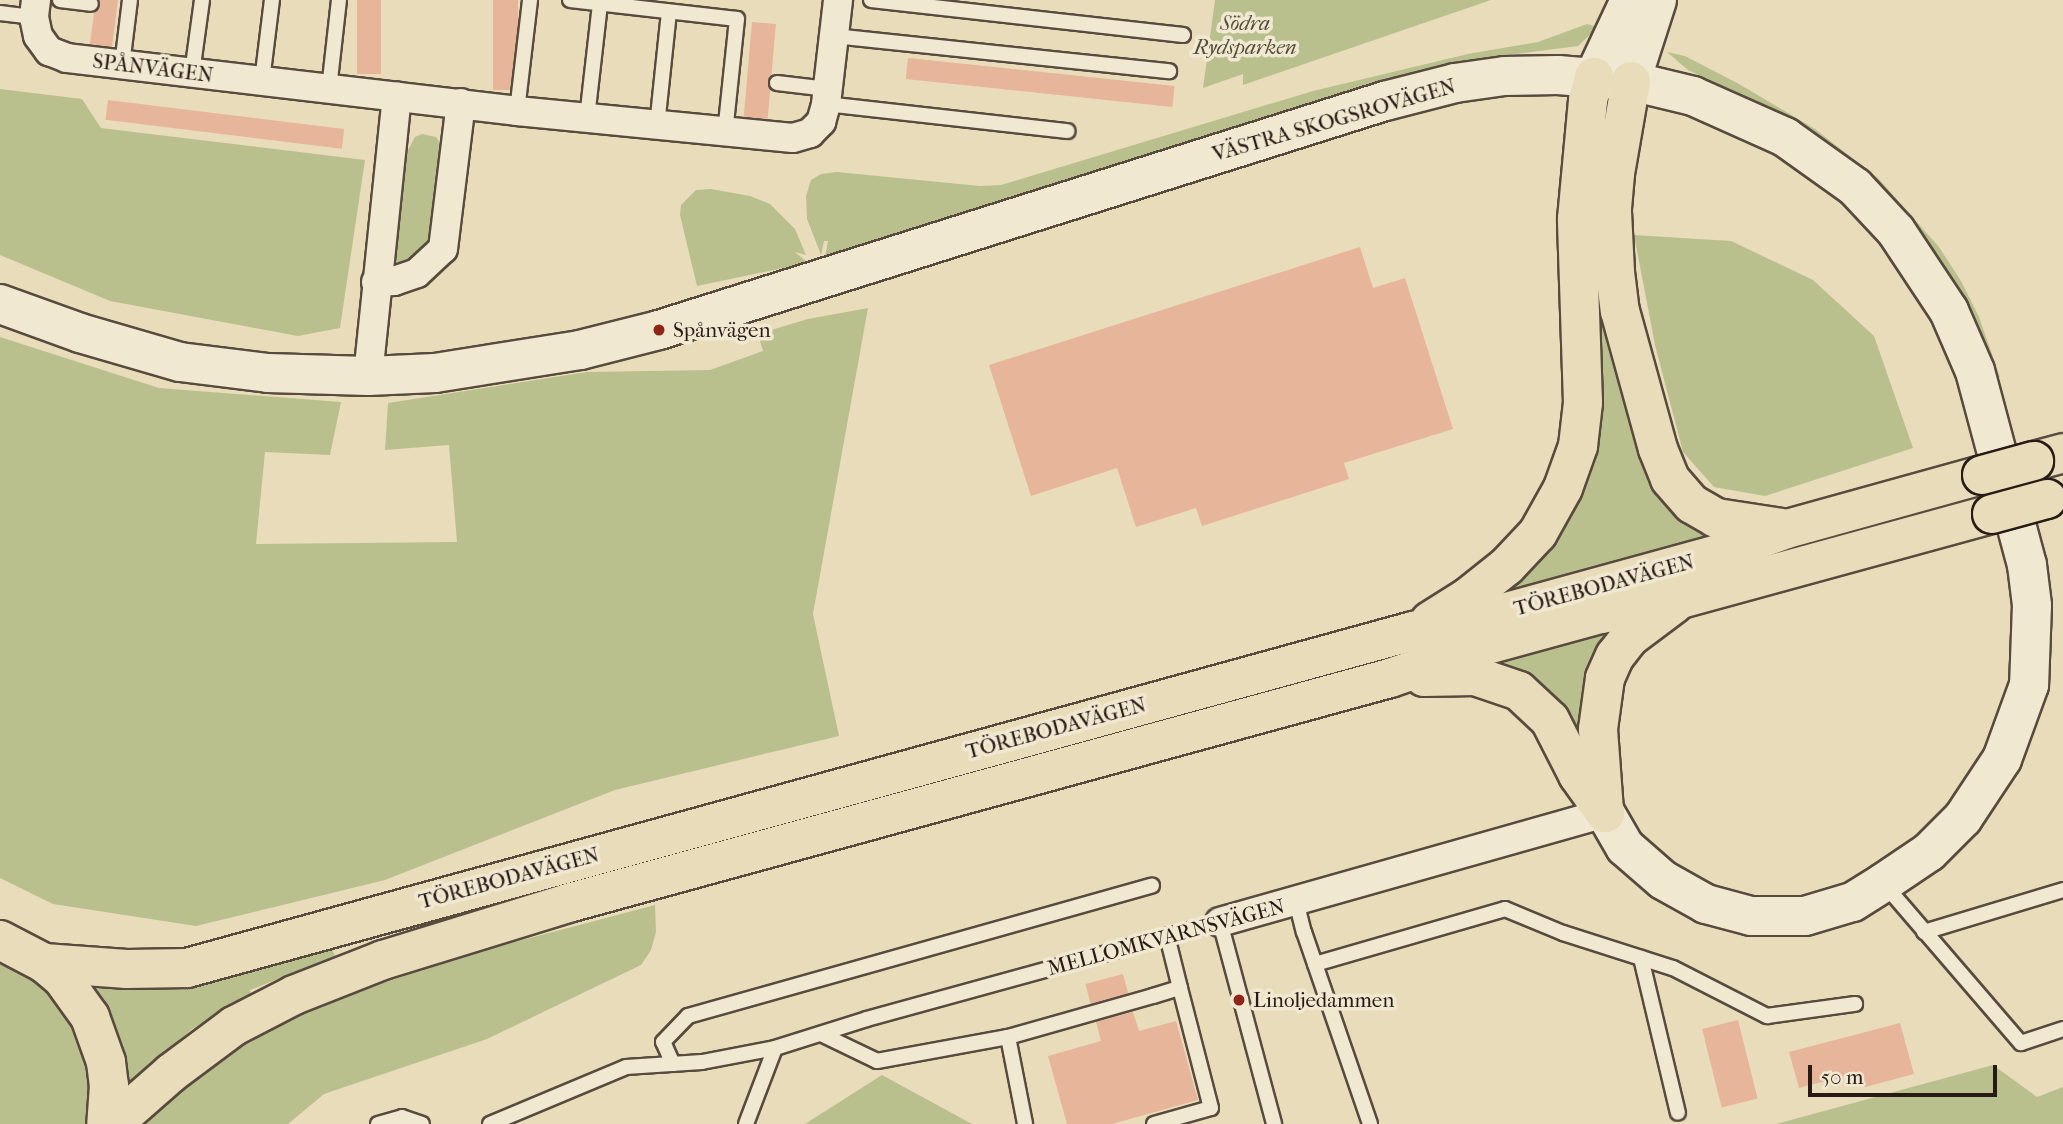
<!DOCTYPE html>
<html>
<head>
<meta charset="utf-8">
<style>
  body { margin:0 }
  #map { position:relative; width:2063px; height:1124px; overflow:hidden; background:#e9dcba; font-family:"IM FELL French Canon",serif }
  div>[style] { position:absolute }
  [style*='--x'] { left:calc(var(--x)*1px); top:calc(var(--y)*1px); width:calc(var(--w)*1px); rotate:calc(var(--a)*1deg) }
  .green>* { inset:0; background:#b9c08e }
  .building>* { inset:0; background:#e7b59a; transform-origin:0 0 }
  .roads { filter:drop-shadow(2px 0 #584b3e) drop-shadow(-2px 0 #584b3e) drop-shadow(0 2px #584b3e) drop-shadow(0 -2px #584b3e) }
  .lane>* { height:14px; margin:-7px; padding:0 7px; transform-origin:7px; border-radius:7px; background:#f1e8d2 }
  .street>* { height:28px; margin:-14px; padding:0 14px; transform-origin:14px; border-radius:14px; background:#f1e8d2 }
  .secondary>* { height:38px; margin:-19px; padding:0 19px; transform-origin:19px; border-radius:19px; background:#f1e8d2 }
  .highway>* { height:38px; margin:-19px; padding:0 19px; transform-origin:19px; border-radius:19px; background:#e9dcba }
  .bridges { filter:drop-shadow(2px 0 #281b15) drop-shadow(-2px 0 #281b15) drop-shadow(0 2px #281b15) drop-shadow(0 -2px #281b15) }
  .highway-bridge>* { height:38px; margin:-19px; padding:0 19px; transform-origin:19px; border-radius:19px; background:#e9dcba }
  .dots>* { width:19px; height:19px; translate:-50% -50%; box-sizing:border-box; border:4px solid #f1e8d2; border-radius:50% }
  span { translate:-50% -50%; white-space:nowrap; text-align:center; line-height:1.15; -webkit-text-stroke:7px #f1e8d2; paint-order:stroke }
  .park-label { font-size:21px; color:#544d39; font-style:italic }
  .street-label { font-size:21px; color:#281b15 }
  .poi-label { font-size:21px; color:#281b15 }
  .left { translate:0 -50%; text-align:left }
  .scale { position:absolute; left:1808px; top:1065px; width:189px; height:32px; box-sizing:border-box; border:4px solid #281b15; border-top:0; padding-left:9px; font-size:21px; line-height:24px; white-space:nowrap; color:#281b15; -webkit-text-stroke:5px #f1e8d2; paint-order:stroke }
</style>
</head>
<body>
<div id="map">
  <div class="green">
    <i style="clip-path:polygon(1215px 0,1491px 0,1243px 85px,1243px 74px,1203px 88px)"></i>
    <i style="clip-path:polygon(1587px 24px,1598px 27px,1578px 46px,1463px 61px,1410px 74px,825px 257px,828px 241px,824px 241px,821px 255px,807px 219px,806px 196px,811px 180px,821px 174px,837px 172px,980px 186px,1001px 185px,1313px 91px,1468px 54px,1538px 42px)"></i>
    <i style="clip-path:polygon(1667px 52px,1685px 56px,1739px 84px,1815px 129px,1878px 178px,1939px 247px,1961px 281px,1979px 317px,2000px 377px,1995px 378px,1816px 137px,1776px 111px,1688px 70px)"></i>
    <i style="clip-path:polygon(0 89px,82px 99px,101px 128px,365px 160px,340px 328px,298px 336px,110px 301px,0 255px)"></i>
    <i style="clip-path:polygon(422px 134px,436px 137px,445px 149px,433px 244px,425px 258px,393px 270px,407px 152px,415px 137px)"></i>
    <i style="clip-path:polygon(711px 189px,750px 196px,770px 204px,795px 229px,806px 255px,795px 252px,808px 263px,697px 286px,680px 215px,681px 205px,696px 190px)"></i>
    <i style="clip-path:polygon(1634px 235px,1731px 241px,1813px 280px,1874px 336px,1913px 448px,1765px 496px,1714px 487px,1683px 452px,1655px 345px)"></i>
    <i style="clip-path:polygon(1588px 257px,1629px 390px,1722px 535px,1505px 595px,1502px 590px,1554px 528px)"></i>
    <i style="clip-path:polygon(868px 308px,813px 614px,839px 736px,615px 790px,385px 880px,196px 926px,53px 904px,0 878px,0 337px,159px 388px,341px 402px,330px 455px,265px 452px,256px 544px,457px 542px,449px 445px,385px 450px,388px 403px,587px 372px,710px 370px,763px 351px,758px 334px,808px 319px)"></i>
    <i style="clip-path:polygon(1602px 629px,1609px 638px,1588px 761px,1484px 660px)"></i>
    <i style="clip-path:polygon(655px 905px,656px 932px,651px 950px,641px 965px,487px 1039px,324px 1094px,288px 1124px,146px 1124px,213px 1058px,280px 1024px,371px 987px,480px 951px)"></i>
    <i style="clip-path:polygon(331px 946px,335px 956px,250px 990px,251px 994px,192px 1029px,156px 1060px,127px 1093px,86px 979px)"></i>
    <i style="clip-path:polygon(0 952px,56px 991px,90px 1056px,91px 1124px,0 1124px)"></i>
    <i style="clip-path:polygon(1993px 1065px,2037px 1097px,2063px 1087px,2063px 1124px,1776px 1124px)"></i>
    <i style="clip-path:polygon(882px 1075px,972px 1124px,805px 1124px)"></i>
  </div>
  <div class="building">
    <i style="clip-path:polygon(100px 0,118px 0,112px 47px,90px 44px,94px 13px,99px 9px)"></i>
    <i style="left:357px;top:0;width:24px;height:74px"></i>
    <i style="left:493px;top:0;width:25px;height:90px"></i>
    <i style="left:752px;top:22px;width:24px;height:95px;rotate:5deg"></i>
    <i style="left:908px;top:58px;width:268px;height:21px;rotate:6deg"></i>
    <i style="left:108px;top:100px;width:238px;height:20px;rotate:7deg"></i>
    <i style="clip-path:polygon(1360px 247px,1373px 288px,1405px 278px,1453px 429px,1344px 463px,1349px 479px,1202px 526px,1196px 508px,1136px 527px,1117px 468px,1031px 496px,989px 365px)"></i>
    <i style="left:1123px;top:974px;width:20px;height:39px;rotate:75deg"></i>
    <i style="clip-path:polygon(1133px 1012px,1139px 1031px,1176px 1021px,1198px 1100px,1112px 1124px,1067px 1124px,1048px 1056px,1101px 1041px,1096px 1022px)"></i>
    <i style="left:1738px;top:1020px;width:81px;height:37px;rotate:76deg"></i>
    <i style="clip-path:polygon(1900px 1023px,1914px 1074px,1865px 1087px,1861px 1072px,1799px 1088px,1789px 1052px)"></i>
  </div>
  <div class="roads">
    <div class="lane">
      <i style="--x:60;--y:0;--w:31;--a:7"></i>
      <i style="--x:570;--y:0;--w:168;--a:6.5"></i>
      <i style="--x:737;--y:19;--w:115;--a:96"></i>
      <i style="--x:871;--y:0;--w:314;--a:6.4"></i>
      <i style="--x:0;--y:13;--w:34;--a:7"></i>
      <i style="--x:834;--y:36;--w:337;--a:6"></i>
      <i style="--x:122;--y:65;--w:65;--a:-83"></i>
      <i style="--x:192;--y:73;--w:74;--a:-82.2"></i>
      <i style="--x:262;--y:81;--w:82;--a:-83"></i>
      <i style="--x:777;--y:83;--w:51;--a:6.7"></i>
      <i style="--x:329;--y:89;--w:90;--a:-83.6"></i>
      <i style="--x:826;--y:104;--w:243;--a:6.4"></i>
      <i style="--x:517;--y:111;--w:112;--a:-83.3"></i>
      <i style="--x:587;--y:118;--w:115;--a:-83.5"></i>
      <i style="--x:657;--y:126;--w:115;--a:-84"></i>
      <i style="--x:1884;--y:884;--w:210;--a:49.3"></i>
      <i style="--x:2021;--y:1043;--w:44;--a:-18.4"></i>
      <i style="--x:1296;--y:901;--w:32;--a:76"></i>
      <i style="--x:1304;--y:932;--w:203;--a:71"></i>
      <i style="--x:1924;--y:932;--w:145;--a:-16.8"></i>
      <i style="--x:1641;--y:958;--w:159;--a:76.6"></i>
      <i style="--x:1315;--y:964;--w:198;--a:-16.1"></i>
      <i style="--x:1505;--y:909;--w:63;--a:22.5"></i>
      <i style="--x:1563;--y:933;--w:115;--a:17.7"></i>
      <i style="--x:1673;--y:968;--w:106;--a:27.1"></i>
      <i style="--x:1767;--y:1016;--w:89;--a:-7.8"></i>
      <i style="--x:821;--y:1034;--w:62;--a:25.7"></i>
      <i style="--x:877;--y:1061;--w:133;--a:-10.4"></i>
      <i style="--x:1008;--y:1037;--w:151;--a:-15.8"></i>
      <i style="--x:1153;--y:996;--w:28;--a:-17"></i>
      <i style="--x:1180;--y:988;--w:54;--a:-104"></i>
      <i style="--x:1008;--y:1037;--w:89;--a:78.9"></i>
      <i style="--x:673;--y:1064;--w:24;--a:-114"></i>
      <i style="--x:663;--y:1042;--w:36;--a:-46"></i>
      <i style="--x:688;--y:1016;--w:482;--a:-15.7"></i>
      <i style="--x:378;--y:1124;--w:25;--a:-16"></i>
      <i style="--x:402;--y:1117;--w:21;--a:19"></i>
      <i style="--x:490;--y:1124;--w:147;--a:-22.7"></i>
      <i style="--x:626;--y:1067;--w:76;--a:-3.8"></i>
      <i style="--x:702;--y:1062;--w:74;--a:-10.9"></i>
      <i style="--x:775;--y:1048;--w:96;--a:-17.5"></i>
      <i style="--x:867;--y:1019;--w:366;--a:-15.4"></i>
      <i style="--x:1220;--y:922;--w:209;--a:75"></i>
      <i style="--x:746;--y:1124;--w:81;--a:-69.1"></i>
      <i style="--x:1154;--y:1124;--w:59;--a:-15.7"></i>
      <i style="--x:1211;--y:1108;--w:124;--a:-104.5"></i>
    </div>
    <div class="street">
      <i style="--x:36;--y:0;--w:17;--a:97"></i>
      <i style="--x:34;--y:17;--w:19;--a:78"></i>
      <i style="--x:38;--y:36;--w:19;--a:54"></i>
      <i style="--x:49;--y:51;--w:19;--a:21"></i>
      <i style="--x:67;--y:58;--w:453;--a:6.7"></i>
      <i style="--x:517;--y:111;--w:277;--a:5.6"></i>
      <i style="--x:793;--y:138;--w:18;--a:-16"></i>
      <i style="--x:810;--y:133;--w:16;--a:-45"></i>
      <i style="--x:821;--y:122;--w:19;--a:-74"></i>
      <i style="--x:826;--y:104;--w:105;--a:-83.4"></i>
      <i style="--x:376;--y:282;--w:18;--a:-3"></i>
      <i style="--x:394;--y:281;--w:24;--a:-19"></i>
      <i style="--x:417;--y:273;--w:35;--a:-43"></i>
      <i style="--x:443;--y:249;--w:147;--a:-83"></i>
      <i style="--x:368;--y:376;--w:281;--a:-84.1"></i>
      <i style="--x:1220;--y:922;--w:400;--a:-15.8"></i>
    </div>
    <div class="secondary">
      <i style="--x:1594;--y:77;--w:85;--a:-64.9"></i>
      <i style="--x:1631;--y:81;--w:85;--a:-72.2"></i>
      <i style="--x:0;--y:304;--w:85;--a:19.9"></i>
      <i style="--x:80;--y:333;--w:104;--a:16.2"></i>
      <i style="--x:180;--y:362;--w:89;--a:7.1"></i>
      <i style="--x:268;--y:373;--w:100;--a:1.7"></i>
      <i style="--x:368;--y:376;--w:67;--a:-2.6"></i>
      <i style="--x:435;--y:373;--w:147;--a:-9"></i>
      <i style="--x:580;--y:350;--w:81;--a:-14.2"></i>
      <i style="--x:659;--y:330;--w:761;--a:-17.51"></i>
      <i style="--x:1385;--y:101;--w:72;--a:-14.4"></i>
      <i style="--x:1455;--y:83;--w:50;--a:-8"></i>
      <i style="--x:1505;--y:76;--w:53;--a:-1.1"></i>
      <i style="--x:1558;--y:75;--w:73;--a:4.7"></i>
      <i style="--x:1631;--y:81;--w:64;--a:13.6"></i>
      <i style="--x:1693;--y:96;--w:101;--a:24"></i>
      <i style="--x:1785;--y:137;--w:86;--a:35.5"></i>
      <i style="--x:1855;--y:187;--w:60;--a:47"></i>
      <i style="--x:1896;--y:231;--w:96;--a:56.5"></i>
      <i style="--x:1949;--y:311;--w:65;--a:66.6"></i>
      <i style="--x:1975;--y:371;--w:201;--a:75"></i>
      <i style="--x:2027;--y:565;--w:40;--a:82.9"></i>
      <i style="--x:2032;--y:605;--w:80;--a:92.1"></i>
      <i style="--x:2029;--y:685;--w:79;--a:110"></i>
      <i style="--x:2002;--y:759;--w:71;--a:123.5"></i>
      <i style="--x:1963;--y:818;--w:48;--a:135"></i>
      <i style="--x:1929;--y:852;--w:55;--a:146"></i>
      <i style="--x:1883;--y:883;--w:36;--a:148"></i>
      <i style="--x:1852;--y:902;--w:49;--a:163.4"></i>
      <i style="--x:1805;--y:916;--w:54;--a:180"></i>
      <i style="--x:1751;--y:916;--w:47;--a:-165.1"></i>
      <i style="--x:1706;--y:904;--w:49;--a:-150.8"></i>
      <i style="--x:1663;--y:880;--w:50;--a:-139"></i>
      <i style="--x:1625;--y:847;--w:39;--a:-120"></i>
    </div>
    <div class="highway">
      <i style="--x:1631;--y:81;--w:94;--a:99.8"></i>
      <i style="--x:1615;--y:174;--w:38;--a:95"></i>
      <i style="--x:1612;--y:212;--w:60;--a:87.1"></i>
      <i style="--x:1615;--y:272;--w:39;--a:83"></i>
      <i style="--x:1620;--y:311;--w:143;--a:74.6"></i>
      <i style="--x:1658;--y:449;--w:32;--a:68"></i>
      <i style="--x:1670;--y:479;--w:33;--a:49"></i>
      <i style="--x:1692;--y:504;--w:28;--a:30"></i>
      <i style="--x:1716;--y:518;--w:66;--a:8.7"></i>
      <i style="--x:2034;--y:461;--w:30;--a:-15"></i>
      <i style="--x:1430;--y:621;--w:45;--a:-32.3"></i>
      <i style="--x:1468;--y:597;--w:50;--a:-38.5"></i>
      <i style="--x:1507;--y:566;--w:45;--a:-46.8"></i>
      <i style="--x:1538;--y:533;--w:51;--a:-60.9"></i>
      <i style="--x:1563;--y:488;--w:45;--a:-70.3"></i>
      <i style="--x:1578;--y:446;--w:43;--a:-83.4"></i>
      <i style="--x:1583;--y:403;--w:184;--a:-91.9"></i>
      <i style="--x:1577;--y:219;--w:120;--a:-84.7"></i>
      <i style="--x:1588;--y:100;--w:24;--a:-75"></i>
      <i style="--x:1424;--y:677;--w:51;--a:-1.1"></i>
      <i style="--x:1475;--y:676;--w:46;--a:18.8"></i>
      <i style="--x:1519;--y:691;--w:42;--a:43.1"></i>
      <i style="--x:1550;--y:720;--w:62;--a:63"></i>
      <i style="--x:1578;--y:775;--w:47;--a:54.6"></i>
      <i style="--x:1604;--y:811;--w:82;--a:-94.2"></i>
      <i style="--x:1598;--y:729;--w:51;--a:-82.2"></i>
      <i style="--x:1605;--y:678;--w:24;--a:-66"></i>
      <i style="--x:1615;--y:656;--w:24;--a:-52"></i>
      <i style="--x:1630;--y:637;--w:55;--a:-36.9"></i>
      <i style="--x:0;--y:940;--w:50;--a:27.6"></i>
      <i style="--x:44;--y:963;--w:23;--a:40"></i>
      <i style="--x:62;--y:978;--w:48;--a:54.3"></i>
      <i style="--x:90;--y:1017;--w:48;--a:70.4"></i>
      <i style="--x:106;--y:1062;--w:23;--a:83"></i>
      <i style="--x:109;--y:1085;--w:39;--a:94"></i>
      <i style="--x:44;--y:963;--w:83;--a:4.1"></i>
      <i style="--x:127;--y:969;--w:60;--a:-1"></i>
      <i style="--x:187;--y:968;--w:1271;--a:-15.37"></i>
      <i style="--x:1413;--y:631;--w:76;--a:-10.6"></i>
      <i style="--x:1488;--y:617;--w:238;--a:-15.3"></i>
      <i style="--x:1718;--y:554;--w:73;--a:-19.9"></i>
      <i style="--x:1787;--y:529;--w:202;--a:-15.5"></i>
      <i style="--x:113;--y:1124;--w:77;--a:-41.3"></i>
      <i style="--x:171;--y:1073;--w:79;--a:-36.7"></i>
      <i style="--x:234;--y:1026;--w:68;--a:-27.3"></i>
      <i style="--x:294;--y:995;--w:96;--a:-21.5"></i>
      <i style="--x:383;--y:960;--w:194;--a:-17.1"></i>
      <i style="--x:568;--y:903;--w:852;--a:-15.31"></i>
      <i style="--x:1390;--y:678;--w:95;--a:-19"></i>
      <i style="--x:1480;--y:647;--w:125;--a:-15.3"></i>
      <i style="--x:1601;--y:614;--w:81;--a:-10.6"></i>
      <i style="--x:1681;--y:599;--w:322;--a:-15.3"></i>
    </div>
  </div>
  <div class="bridges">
    <div class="highway-bridge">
      <i style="--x:1982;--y:475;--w:54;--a:-15.1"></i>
      <i style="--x:1992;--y:514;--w:57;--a:-15.3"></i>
    </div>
  </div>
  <div class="dots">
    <i style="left:659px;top:330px;background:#8f2418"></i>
    <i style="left:1239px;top:1000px;background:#8f2418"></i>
  </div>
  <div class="park-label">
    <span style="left:1245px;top:35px">Södra<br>Rydsparken</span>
  </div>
  <div class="street-label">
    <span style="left:153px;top:68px;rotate:7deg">SPÅNVÄGEN</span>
    <span style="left:1334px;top:120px;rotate:-16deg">VÄSTRA SKOGSROVÄGEN</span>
    <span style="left:1604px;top:585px;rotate:-15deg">TÖREBODAVÄGEN</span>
    <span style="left:1056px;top:728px;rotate:-15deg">TÖREBODAVÄGEN</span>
    <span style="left:509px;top:878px;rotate:-15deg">TÖREBODAVÄGEN</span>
    <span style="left:1166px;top:937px;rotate:-15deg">MELLOMKVARNSVÄGEN</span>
  </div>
  <div class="poi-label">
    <span class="left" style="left:673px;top:330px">Spånvägen</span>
    <span class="left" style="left:1253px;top:1000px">Linoljedammen</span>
  </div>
  <div class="scale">50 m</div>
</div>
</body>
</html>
